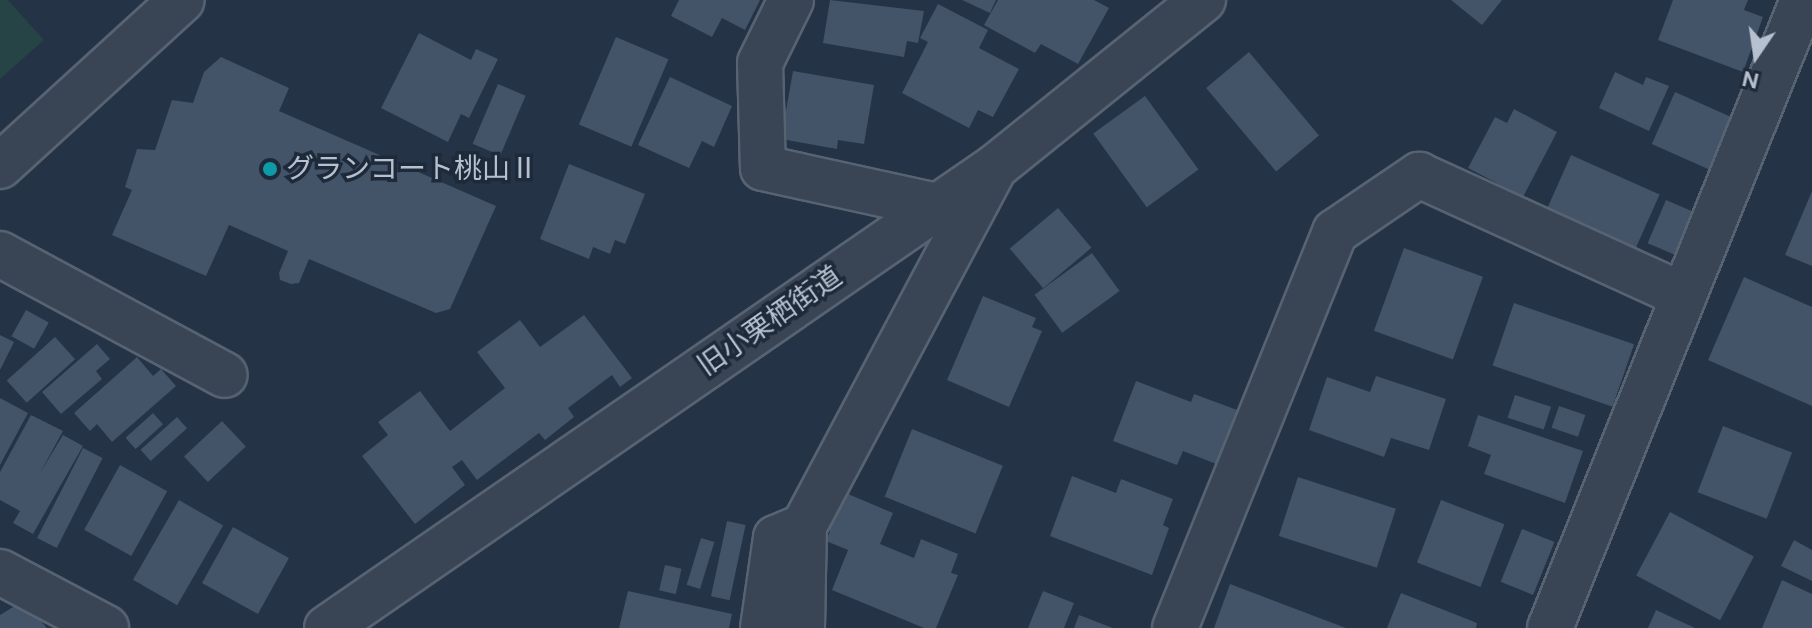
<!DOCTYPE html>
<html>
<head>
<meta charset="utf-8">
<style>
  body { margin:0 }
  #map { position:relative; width:1812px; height:628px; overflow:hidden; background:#243345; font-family:"DM Sans","Noto Sans JP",sans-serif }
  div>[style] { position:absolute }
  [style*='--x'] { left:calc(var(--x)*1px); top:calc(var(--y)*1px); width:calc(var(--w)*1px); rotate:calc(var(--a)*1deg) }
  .green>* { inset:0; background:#264346 }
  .building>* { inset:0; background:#435368; transform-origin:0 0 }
  .roads { filter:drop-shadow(2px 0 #586372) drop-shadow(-2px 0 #586372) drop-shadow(0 2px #586372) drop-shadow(0 -2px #586372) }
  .minor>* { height:44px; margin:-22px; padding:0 22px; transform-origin:22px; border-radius:22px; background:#394555 }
  .dots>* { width:22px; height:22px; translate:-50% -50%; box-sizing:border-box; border:4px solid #1e2a3a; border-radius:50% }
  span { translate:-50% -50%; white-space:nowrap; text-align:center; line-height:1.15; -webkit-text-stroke:7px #1e2a3a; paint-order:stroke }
  .poi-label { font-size:28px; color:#b7c0ce }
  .left { translate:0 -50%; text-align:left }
  .street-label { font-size:28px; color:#b7c0ce }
  .north { position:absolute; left:1716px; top:16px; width:80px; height:80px; -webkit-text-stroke:6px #1e2a3a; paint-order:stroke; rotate:193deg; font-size:22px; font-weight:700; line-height:32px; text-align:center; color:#b7c0ce }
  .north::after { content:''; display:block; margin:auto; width:28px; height:36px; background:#b7c0ce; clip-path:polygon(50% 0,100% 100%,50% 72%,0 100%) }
</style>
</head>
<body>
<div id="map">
  <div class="green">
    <i style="clip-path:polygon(0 0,8px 0,44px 40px,0 79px)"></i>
  </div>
  <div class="building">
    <i style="clip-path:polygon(679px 0,760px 0,745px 30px,722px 18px,712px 37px,671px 16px)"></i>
    <i style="clip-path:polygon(830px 0,924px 11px,918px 43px,907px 41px,904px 57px,823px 43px)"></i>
    <i style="clip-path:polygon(962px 0,996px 0,990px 13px)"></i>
    <i style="clip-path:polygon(998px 0,1094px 0,1109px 8px,1078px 64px,1041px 44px,1035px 53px,984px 25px)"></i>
    <i style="clip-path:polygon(1451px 0,1502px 0,1482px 25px)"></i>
    <i style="clip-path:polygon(1673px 0,1748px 0,1744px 10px,1763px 17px,1743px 72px,1658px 40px)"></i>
    <i style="clip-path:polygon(938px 4px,988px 30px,979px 48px,1019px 69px,993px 117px,978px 110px,969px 128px,902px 93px,928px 42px,920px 38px)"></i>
    <i style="clip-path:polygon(419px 33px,471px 60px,476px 49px,498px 59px,469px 118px,461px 114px,448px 142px,381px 108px)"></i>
    <i style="left:616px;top:37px;width:57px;height:95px;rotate:23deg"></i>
    <i style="left:1249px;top:52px;width:109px;height:56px;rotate:50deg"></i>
    <i style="clip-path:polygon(221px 57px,289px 88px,279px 111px,496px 206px,450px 309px,436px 313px,309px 259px,299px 283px,291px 284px,280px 280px,279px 273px,288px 251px,229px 225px,206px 276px,112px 235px,132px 190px,125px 187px,137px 149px,155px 150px,172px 100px,193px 103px,204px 72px)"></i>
    <i style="clip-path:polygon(793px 71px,874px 85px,864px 144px,838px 140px,837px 149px,781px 139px)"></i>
    <i style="clip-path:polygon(1615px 72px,1643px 85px,1646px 77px,1669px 86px,1649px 131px,1599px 108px)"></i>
    <i style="clip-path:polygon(670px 77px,732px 106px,714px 147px,702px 141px,689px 168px,638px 145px)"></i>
    <i style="left:498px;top:84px;width:30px;height:65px;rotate:23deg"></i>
    <i style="left:1675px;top:92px;width:67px;height:57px;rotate:24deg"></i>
    <i style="left:1145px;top:96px;width:91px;height:64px;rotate:54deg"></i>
    <i style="clip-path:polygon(1514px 109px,1557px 132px,1523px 197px,1468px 168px,1495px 117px,1507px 123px)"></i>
    <i style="left:1571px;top:155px;width:97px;height:69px;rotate:24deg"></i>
    <i style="clip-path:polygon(569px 164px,645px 194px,625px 244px,615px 240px,610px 254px,593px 247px,589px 259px,540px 239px)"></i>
    <i style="clip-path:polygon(1812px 191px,1812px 266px,1785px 255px)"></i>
    <i style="left:1666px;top:200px;width:33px;height:47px;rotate:23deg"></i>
    <i style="left:1058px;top:208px;width:52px;height:63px;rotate:50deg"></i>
    <i style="left:1404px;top:248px;width:84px;height:88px;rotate:20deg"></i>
    <i style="left:1092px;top:253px;width:47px;height:71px;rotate:54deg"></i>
    <i style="clip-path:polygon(1744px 277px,1812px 307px,1812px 406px,1708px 360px)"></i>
    <i style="clip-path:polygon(983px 296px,1036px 318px,1032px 327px,1042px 331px,1009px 407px,947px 380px)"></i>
    <i style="left:1514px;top:303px;width:127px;height:66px;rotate:19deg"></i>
    <i style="left:26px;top:310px;width:26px;height:30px;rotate:29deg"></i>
    <i style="clip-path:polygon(584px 315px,632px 378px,620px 387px,612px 375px,568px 408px,574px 417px,545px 440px,539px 433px,477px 480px,462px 460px,452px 467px,465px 485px,415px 524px,362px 456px,388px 435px,378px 422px,420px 391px,450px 431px,505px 388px,477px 352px,520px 320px,540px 347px)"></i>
    <i style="clip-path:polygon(0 335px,14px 342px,0 370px)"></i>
    <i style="left:55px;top:337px;width:30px;height:65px;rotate:48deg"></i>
    <i style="clip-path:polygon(97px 344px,110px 359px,96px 371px,102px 379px,61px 414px,42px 392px)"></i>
    <i style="clip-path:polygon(137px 357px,153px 376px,161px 369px,176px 386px,112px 442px,97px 424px,90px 431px,74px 413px)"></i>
    <i style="clip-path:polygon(1376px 376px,1446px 399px,1429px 450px,1391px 438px,1384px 457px,1309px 430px,1327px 377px,1370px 392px)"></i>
    <i style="clip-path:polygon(1136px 381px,1191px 402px,1194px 394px,1240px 411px,1219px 465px,1183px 451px,1177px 465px,1113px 441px)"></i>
    <i style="left:1515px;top:395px;width:38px;height:24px;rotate:18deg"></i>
    <i style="clip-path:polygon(0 398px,28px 413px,0 465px)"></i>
    <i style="left:1559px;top:406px;width:28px;height:23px;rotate:19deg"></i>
    <i style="left:153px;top:413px;width:15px;height:37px;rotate:48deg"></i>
    <i style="clip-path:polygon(31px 415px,63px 431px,40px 473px,63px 435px,83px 446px,33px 534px,13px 523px,20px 511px,0 500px,0 472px)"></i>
    <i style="clip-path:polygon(1478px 415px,1583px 451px,1565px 503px,1484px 474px,1491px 455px,1468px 446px)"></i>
    <i style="left:177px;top:417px;width:15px;height:49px;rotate:48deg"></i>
    <i style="left:222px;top:421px;width:35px;height:52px;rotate:47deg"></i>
    <i style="left:1723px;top:426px;width:74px;height:71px;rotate:21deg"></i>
    <i style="left:912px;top:429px;width:98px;height:73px;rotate:22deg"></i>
    <i style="left:83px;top:448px;width:22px;height:101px;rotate:27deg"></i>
    <i style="left:120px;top:465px;width:54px;height:74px;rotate:29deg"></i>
    <i style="clip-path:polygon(1072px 476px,1116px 493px,1121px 479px,1173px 499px,1163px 525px,1169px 528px,1152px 575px,1050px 536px)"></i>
    <i style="left:1298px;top:477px;width:103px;height:62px;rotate:18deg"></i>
    <i style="clip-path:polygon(848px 494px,893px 513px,880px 544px,914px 558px,921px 539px,958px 554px,951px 573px,958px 575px,936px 628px,924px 628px,832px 590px,848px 550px,826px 541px,830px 531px,822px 527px,834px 497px,845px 502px)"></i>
    <i style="left:179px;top:500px;width:51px;height:92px;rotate:30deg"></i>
    <i style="left:1441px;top:500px;width:68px;height:67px;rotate:21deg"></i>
    <i style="left:1670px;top:512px;width:95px;height:72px;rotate:28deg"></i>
    <i style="left:727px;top:521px;width:19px;height:77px;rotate:12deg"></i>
    <i style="left:233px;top:527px;width:64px;height:64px;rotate:29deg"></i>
    <i style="left:1522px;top:529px;width:35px;height:57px;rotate:22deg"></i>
    <i style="left:701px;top:538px;width:14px;height:49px;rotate:17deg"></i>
    <i style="clip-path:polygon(1794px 540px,1812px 550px,1812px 581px,1781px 566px)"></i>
    <i style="left:665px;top:565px;width:17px;height:26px;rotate:13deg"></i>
    <i style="clip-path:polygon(1782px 580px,1812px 594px,1812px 628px,1762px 628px)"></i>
    <i style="clip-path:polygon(1230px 584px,1346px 628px,1214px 628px)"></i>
    <i style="clip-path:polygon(628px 591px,732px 614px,729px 628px,619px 628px)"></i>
    <i style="clip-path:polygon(1043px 591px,1074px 603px,1064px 628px,1028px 628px)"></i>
    <i style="clip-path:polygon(1401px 593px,1477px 623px,1476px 628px,1387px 628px)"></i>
    <i style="clip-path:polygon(13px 607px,30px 609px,47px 628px,0 628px,0 615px)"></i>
    <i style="clip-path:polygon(1656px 610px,1695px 628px,1648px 628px)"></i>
    <i style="clip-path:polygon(1079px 615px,1113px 628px,1074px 628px)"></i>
  </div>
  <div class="roads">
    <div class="minor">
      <i style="--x:791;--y:0;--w:70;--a:116.2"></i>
      <i style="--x:760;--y:63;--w:105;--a:88.4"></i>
      <i style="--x:763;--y:168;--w:179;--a:12.3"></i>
      <i style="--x:0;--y:166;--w:246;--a:-42.4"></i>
      <i style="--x:0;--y:254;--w:255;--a:28.3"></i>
      <i style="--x:0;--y:572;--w:120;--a:27.8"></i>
      <i style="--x:327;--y:628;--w:812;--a:-34.61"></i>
      <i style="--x:995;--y:167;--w:267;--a:-38.8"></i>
      <i style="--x:763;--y:628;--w:91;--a:-81.8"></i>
      <i style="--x:776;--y:538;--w:30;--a:-23"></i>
      <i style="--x:802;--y:628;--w:102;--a:-88.9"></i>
      <i style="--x:804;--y:526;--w:400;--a:-62"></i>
      <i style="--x:1175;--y:628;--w:427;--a:-68"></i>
      <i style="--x:1335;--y:232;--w:102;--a:-34.2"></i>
      <i style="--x:1419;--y:175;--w:291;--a:24.5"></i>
      <i style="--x:1550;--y:628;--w:677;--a:-68.06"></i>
    </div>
  </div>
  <div class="dots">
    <i style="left:270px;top:169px;background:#0f9aa8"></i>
  </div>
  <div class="poi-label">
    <span class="left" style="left:286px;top:169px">グランコート桃山Ⅱ</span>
  </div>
  <div class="street-label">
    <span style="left:770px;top:321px;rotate:-35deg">旧小栗栖街道</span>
  </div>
  <div class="north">N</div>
</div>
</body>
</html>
